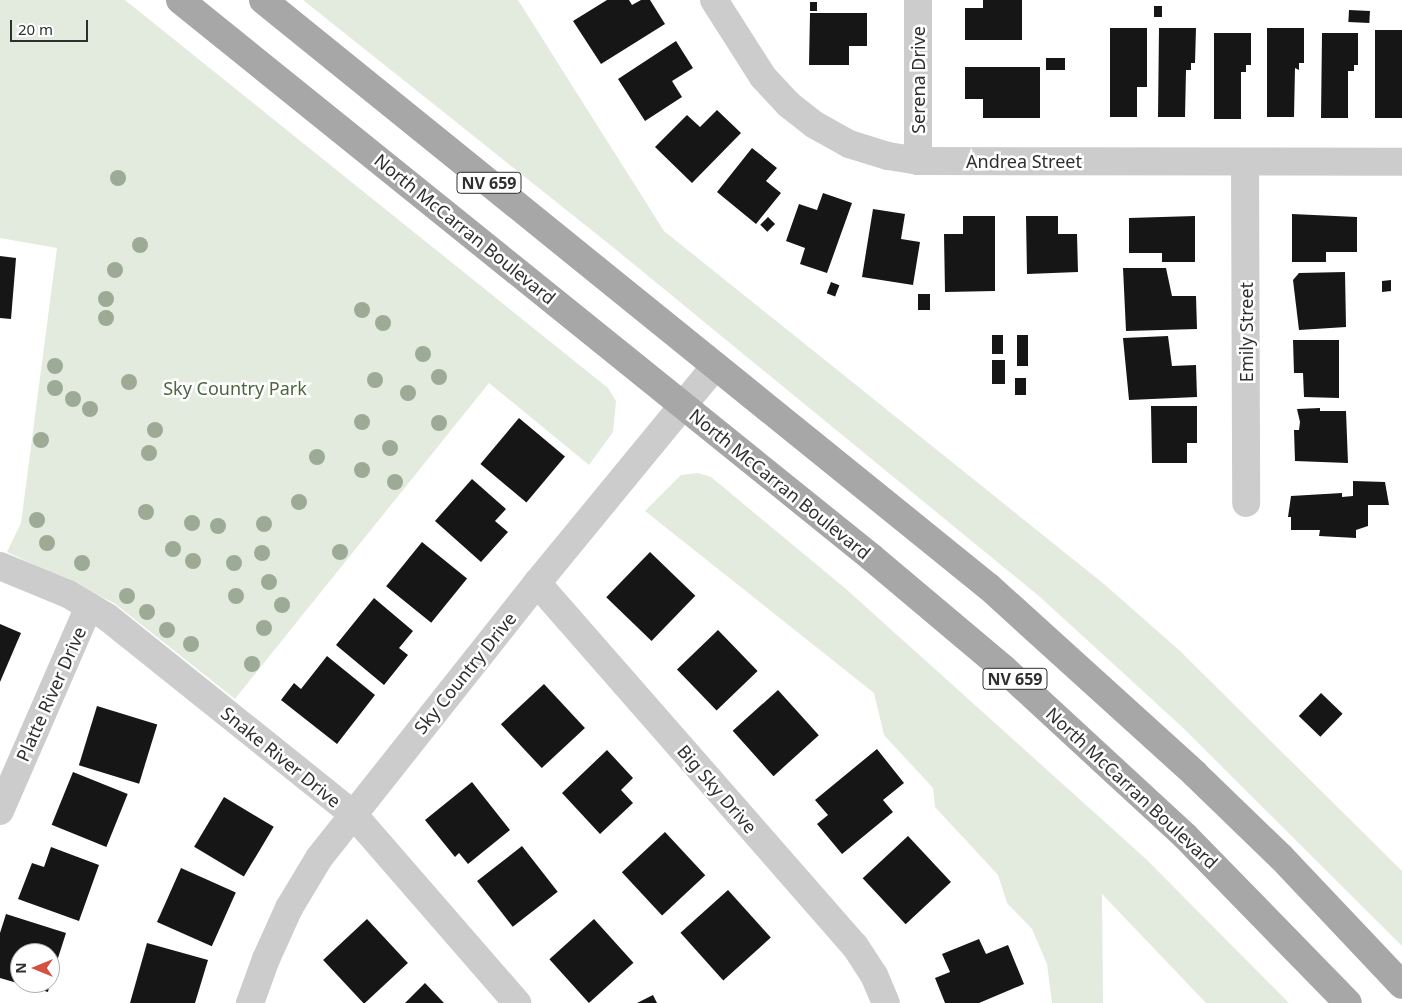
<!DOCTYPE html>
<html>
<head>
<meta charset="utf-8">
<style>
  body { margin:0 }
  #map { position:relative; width:1402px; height:1003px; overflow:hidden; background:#fff; font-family:"Noto Sans",sans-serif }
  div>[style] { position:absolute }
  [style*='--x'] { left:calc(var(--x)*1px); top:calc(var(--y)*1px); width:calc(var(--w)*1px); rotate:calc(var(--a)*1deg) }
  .green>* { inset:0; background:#e3ebdf }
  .building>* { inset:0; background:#161616; transform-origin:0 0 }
  .street>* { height:28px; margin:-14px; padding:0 14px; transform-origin:14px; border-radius:14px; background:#ccc }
  .primary>* { height:28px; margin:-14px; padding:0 14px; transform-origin:14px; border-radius:14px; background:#a7a7a7 }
  .trees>* { width:16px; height:16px; margin:-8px; border-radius:50%; background:#9dab96 }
  span { translate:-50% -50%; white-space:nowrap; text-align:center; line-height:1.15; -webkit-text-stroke:5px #fff; paint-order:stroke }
  .shield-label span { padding:1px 4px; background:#fff; border:1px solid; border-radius:4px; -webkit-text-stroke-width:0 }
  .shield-label { font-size:16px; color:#2f2f2f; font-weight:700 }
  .street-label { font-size:18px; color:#2f2f2f }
  .park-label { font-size:18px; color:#4c6740 }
  .north { position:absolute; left:10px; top:943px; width:50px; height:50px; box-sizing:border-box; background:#fff; border:1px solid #acacac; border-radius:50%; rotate:270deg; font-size:14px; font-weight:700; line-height:20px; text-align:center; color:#2f2f2f }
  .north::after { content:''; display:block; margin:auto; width:18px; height:22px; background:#d65042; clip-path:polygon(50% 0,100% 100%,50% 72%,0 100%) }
  .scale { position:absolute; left:10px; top:20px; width:78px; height:22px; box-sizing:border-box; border:2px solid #2f2f2f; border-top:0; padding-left:6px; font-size:15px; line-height:18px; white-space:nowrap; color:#2f2f2f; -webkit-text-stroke:4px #fff; paint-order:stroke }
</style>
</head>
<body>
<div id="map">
  <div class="green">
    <i style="clip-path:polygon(0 0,125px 0,608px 388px,616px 401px,613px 432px,589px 465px,489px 383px,235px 699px,114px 603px,7px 552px,21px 523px,57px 248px,0 238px)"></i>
    <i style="clip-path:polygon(303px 0,518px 0,664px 231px,1104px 584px,1179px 650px,1402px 871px,1402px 946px,1180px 725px,1040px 597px,614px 248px)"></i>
    <i style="clip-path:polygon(698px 473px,711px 477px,846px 589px,1146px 859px,1289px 1003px,1206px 1003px,1102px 894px,1103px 1003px,1052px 1003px,1047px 964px,1032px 929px,1007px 903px,998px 875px,935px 807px,933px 788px,884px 735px,874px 693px,645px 511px,681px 475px)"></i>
  </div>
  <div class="building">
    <i style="clip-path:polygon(607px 0,629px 0,632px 5px,641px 0,650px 0,665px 24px,601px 64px,573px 21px)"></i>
    <i style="clip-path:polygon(983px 0,1022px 0,1022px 40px,965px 40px,965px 8px,983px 8px)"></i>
    <i style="left:810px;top:2px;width:7px;height:9px"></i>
    <i style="left:1154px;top:6px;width:8px;height:11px"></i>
    <i style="left:1349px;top:10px;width:21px;height:12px;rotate:3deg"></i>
    <i style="clip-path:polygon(810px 13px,867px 13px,867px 46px,849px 46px,849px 65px,809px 65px)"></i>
    <i style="clip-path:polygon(1110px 28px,1147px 28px,1147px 87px,1137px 87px,1137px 117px,1110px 117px)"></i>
    <i style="clip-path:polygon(1159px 28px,1196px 28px,1195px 63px,1191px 63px,1191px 70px,1186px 70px,1185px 117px,1158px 117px)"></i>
    <i style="clip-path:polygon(1267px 28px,1304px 28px,1304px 63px,1299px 63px,1299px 70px,1295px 68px,1294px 117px,1267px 117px)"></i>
    <i style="left:1375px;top:30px;width:27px;height:88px"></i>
    <i style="clip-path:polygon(1214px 33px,1251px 33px,1251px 65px,1246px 65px,1246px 72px,1241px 72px,1241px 119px,1214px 119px)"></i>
    <i style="clip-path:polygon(1322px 33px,1358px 33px,1358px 65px,1354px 65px,1354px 71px,1348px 71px,1348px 118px,1321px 118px)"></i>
    <i style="clip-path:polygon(676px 41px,693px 68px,672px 81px,682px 97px,645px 121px,618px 79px)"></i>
    <i style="left:1065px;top:58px;width:12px;height:19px;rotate:90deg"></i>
    <i style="clip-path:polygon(965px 67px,1040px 67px,1040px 118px,983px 118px,983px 99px,965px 99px)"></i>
    <i style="clip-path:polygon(717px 110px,741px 133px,692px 183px,655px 147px,687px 115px,700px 127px)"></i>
    <i style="clip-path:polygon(752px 148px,777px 168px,766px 181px,781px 193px,756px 224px,717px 192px)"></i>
    <i style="clip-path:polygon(823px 193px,852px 203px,827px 273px,800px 264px,805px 248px,786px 241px,799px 204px,817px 210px)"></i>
    <i style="clip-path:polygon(873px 209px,905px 214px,901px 239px,920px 242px,913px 285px,862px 277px)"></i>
    <i style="clip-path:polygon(1292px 214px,1357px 217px,1357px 252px,1326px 252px,1326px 262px,1292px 262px)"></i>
    <i style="clip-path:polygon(963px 216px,995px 216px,995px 291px,945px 292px,944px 234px,963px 234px)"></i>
    <i style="clip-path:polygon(1026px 216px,1058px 216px,1058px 234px,1077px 234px,1078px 272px,1027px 274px)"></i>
    <i style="clip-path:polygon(1195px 216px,1195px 262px,1162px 262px,1162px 253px,1129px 253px,1129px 218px)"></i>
    <i style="left:768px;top:217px;width:10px;height:11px;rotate:45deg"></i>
    <i style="clip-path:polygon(0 256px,16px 258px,11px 319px,0 318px)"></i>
    <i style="clip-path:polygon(1123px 268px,1166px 268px,1172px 296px,1196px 296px,1197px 329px,1126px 331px)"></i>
    <i style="clip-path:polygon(1345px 272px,1346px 327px,1299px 330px,1293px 280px,1299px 273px)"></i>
    <i style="clip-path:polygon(1391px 280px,1391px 291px,1382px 292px,1382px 281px)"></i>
    <i style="left:831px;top:282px;width:9px;height:12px;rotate:21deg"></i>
    <i style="left:918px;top:294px;width:12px;height:16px"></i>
    <i style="left:1003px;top:335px;width:19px;height:11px;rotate:90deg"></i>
    <i style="left:1017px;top:335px;width:11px;height:31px"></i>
    <i style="clip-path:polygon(1168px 336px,1172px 366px,1196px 365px,1197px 397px,1129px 400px,1123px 338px)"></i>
    <i style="clip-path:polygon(1293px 340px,1339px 340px,1339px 398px,1304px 397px,1303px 373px,1294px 373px)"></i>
    <i style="left:992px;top:360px;width:13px;height:24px"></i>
    <i style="left:1015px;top:378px;width:11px;height:17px"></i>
    <i style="clip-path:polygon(1151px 406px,1197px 406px,1197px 443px,1187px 443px,1187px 463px,1152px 463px)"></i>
    <i style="clip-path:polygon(1320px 408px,1320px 411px,1346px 411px,1348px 463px,1295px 461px,1294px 430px,1299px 430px,1300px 422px,1297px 409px)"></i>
    <i style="left:519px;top:418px;width:60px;height:60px;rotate:40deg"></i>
    <i style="clip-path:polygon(472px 479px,506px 509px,495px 521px,508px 532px,481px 562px,435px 521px)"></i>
    <i style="clip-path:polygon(1353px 481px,1385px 482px,1389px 505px,1368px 505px,1368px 526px,1356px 530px,1356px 538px,1319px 536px,1320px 530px,1291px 530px,1291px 517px,1288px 517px,1291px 496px,1342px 493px,1342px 497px,1353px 496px)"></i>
    <i style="left:422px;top:542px;width:58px;height:57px;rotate:39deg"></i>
    <i style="left:650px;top:552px;width:63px;height:63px;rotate:44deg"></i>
    <i style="clip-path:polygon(374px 598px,413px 631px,399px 648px,408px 655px,384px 685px,336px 645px)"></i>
    <i style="clip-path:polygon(0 624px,21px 633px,0 682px)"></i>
    <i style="left:718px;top:630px;width:57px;height:57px;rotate:46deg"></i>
    <i style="clip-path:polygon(327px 656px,375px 695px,337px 744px,281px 700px,294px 683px,301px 689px)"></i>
    <i style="left:544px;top:684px;width:60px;height:59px;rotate:47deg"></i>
    <i style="left:778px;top:690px;width:61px;height:61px;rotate:48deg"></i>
    <i style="left:1321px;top:693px;width:30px;height:32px;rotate:44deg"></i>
    <i style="left:97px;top:706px;width:63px;height:62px;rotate:17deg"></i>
    <i style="clip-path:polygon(877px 749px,904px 783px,883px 800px,893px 812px,842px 854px,817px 824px,828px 815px,815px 800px)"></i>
    <i style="clip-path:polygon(607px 750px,633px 778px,621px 790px,633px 803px,600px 834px,562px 793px)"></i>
    <i style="left:73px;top:772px;width:59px;height:57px;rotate:22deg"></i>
    <i style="clip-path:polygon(472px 782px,510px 830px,468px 864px,459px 853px,455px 857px,425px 820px)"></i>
    <i style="left:224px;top:797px;width:58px;height:58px;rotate:31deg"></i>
    <i style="left:665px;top:832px;width:59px;height:59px;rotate:47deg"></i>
    <i style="left:908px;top:836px;width:63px;height:62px;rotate:47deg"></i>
    <i style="left:522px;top:846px;width:58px;height:57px;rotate:52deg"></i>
    <i style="clip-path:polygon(51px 847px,99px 865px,79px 921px,18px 899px,32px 863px,44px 867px)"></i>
    <i style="left:181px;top:868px;width:60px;height:59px;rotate:24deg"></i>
    <i style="left:728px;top:890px;width:64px;height:64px;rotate:48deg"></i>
    <i style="clip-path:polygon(6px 914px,66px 933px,50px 983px,50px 953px,20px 953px,20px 983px,50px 983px,48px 992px,0 978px,0 933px)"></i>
    <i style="left:367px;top:919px;width:60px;height:60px;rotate:47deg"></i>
    <i style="left:594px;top:919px;width:59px;height:60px;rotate:48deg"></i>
    <i style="clip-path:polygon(979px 939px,986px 954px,1008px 945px,1024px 984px,979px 1003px,945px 1003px,935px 978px,950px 972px,942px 954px)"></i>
    <i style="clip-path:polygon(147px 943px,208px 960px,195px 1003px,130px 1003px)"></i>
    <i style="clip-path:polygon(425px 983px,444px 1003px,405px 1003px)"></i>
    <i style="clip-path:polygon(653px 995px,657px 1003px,637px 1003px)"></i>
  </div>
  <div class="street">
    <i style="--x:714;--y:0;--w:91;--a:57.5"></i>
    <i style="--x:763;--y:77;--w:37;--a:47"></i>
    <i style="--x:788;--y:104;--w:34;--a:38"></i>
    <i style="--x:815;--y:125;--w:39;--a:29"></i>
    <i style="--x:849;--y:144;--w:41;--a:17.1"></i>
    <i style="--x:888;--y:156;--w:30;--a:9"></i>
    <i style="--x:918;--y:161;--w:484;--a:0.1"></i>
    <i style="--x:918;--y:161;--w:161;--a:-90"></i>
    <i style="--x:1245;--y:162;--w:341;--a:89.8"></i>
    <i style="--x:0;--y:566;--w:74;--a:22.4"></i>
    <i style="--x:68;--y:594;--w:45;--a:30.5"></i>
    <i style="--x:107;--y:617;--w:314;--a:38.7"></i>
    <i style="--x:352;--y:813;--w:252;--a:49"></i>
    <i style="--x:537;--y:583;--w:483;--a:48.8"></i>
    <i style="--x:855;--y:946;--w:35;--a:57"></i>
    <i style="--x:874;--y:975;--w:30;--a:67"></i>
    <i style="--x:0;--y:811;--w:223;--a:-66.5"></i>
    <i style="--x:250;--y:1003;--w:47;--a:-70"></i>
    <i style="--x:266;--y:959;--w:56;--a:-65.7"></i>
    <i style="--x:289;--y:908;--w:58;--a:-59"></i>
    <i style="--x:319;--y:858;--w:351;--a:-51.6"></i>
    <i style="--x:537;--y:583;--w:281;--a:-50.6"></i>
  </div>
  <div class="primary">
    <i style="--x:180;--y:0;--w:888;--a:38.87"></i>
    <i style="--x:871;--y:557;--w:174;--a:40.1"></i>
    <i style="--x:1004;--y:669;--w:246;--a:42.7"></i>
    <i style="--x:1185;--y:836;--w:233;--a:45.7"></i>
    <i style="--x:263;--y:0;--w:934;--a:38.96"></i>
    <i style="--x:989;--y:587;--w:278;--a:42.2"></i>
    <i style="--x:1195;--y:774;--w:120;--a:44"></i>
    <i style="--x:1281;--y:857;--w:176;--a:46.6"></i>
  </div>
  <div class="trees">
    <i style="left:118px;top:178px"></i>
    <i style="left:140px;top:245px"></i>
    <i style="left:115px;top:270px"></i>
    <i style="left:106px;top:299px"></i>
    <i style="left:362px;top:310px"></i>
    <i style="left:106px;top:318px"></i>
    <i style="left:383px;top:323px"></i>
    <i style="left:423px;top:354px"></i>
    <i style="left:55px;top:366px"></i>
    <i style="left:439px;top:377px"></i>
    <i style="left:375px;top:380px"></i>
    <i style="left:129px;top:382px"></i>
    <i style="left:55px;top:388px"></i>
    <i style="left:408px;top:393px"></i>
    <i style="left:73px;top:399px"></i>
    <i style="left:90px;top:409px"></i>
    <i style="left:362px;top:422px"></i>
    <i style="left:439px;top:423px"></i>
    <i style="left:155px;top:430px"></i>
    <i style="left:41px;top:440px"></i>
    <i style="left:390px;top:448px"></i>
    <i style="left:149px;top:453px"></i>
    <i style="left:317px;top:457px"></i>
    <i style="left:362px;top:470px"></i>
    <i style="left:395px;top:482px"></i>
    <i style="left:299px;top:502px"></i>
    <i style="left:146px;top:512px"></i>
    <i style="left:37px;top:520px"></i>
    <i style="left:192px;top:523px"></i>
    <i style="left:264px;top:524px"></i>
    <i style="left:218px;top:526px"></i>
    <i style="left:47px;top:543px"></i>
    <i style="left:173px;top:549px"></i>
    <i style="left:340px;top:552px"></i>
    <i style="left:262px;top:553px"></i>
    <i style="left:193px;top:561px"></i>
    <i style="left:82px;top:563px"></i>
    <i style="left:234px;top:563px"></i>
    <i style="left:269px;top:582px"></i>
    <i style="left:127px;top:596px"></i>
    <i style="left:236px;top:596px"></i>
    <i style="left:282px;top:605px"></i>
    <i style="left:147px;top:612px"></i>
    <i style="left:264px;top:628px"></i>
    <i style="left:167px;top:630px"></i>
    <i style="left:191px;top:644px"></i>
    <i style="left:252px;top:664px"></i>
  </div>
  <div class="shield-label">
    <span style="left:489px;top:183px">NV 659</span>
    <span style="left:1015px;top:679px">NV 659</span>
  </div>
  <div class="street-label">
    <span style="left:918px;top:80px;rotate:-90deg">Serena Drive</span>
    <span style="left:1024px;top:161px">Andrea Street</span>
    <span style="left:465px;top:229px;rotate:39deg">North McCarran Boulevard</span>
    <span style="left:1246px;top:332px;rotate:-90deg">Emily Street</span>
    <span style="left:780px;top:484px;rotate:39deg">North McCarran Boulevard</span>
    <span style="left:465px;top:673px;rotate:-51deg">Sky Country Drive</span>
    <span style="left:51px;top:694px;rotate:-66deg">Platte River Drive</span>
    <span style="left:281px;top:757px;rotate:39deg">Snake River Drive</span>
    <span style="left:1132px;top:788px;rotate:43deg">North McCarran Boulevard</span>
    <span style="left:717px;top:789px;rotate:49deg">Big Sky Drive</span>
  </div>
  <div class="park-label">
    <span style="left:235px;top:388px">Sky Country Park</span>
  </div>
  <div class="north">N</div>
  <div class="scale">20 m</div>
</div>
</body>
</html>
